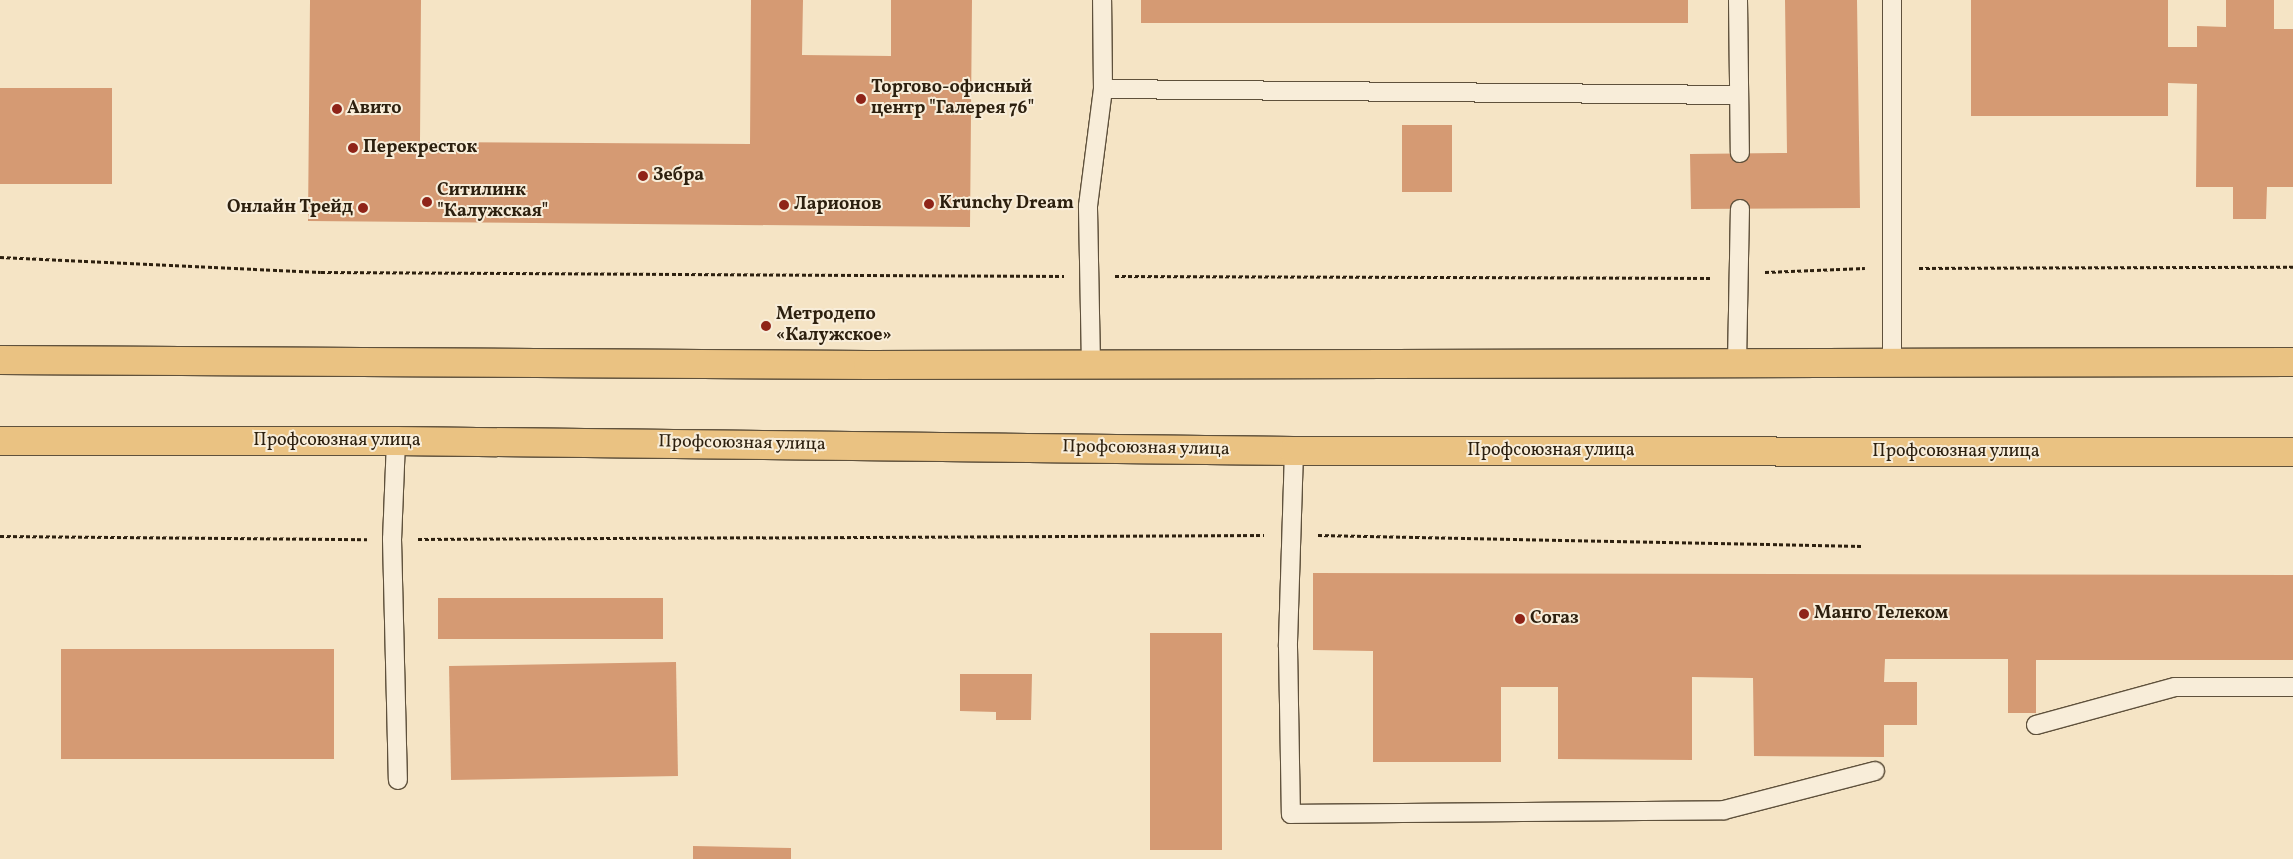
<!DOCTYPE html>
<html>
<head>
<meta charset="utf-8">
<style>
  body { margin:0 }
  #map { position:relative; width:2293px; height:859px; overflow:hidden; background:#f5e4c5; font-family:Vollkorn,serif }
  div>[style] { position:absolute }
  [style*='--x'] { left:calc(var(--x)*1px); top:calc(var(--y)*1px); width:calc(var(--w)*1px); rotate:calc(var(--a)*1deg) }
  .building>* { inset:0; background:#d59a73; transform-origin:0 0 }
  .path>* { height:3px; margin-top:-1.5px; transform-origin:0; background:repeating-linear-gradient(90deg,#2d200f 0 4px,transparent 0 6.5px) }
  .roads { filter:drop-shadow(1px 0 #5f513c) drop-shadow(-1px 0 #5f513c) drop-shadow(0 1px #5f513c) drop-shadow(0 -1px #5f513c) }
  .service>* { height:18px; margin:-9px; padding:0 9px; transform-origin:9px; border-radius:9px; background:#f8edd9 }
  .primary>* { height:28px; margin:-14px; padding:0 14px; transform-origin:14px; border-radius:14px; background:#eac282 }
  .dots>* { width:14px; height:14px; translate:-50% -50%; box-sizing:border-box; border:2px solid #f8edd9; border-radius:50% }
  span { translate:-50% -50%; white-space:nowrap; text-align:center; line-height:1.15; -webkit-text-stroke:4px #f8edd9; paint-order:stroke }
  .poi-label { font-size:18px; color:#2d200f; font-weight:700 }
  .left { translate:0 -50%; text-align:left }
  .right { translate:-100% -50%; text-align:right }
  .street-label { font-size:18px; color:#2d200f }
</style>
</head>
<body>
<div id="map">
  <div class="building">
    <i style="clip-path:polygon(310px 0,421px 0,420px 142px,750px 144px,751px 0,803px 0,802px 55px,891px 56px,891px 0,972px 0,970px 227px,308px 221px)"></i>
    <i style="left:1141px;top:0;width:547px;height:23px"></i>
    <i style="clip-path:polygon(1785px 0,1857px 0,1860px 208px,1691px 209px,1690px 154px,1787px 153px)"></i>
    <i style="clip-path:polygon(1971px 0,2168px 0,2168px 47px,2197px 47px,2197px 26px,2226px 27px,2226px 0,2274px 0,2274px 29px,2293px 29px,2293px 187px,2267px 187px,2266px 219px,2233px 219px,2233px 187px,2196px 187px,2197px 84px,2168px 83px,2168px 116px,1971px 116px)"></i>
    <i style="left:0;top:88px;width:112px;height:96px"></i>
    <i style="left:1402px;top:125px;width:50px;height:67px"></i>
    <i style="clip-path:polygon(1313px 573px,2293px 575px,2293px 660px,2036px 660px,2036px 713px,2008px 713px,2008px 659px,1885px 659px,1884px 682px,1917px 682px,1917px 725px,1884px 725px,1884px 757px,1754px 756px,1753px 678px,1692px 677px,1692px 760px,1558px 759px,1558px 687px,1501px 687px,1501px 762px,1373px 762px,1373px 651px,1313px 650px)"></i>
    <i style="left:438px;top:598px;width:225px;height:41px"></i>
    <i style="left:1150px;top:633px;width:72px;height:217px"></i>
    <i style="left:61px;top:649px;width:273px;height:110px"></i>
    <i style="left:676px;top:662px;width:114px;height:227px;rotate:89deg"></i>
    <i style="clip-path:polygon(960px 674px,1032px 674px,1031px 720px,996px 720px,996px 712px,960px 711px)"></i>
    <i style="clip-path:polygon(693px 846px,791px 848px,791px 859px,693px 859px)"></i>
  </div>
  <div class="path">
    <i style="--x:0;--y:257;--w:321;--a:2.7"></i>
    <i style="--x:321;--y:272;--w:743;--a:0.31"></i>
    <i style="--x:1919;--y:268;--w:374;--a:-0.2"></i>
    <i style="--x:1765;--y:272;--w:100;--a:-2.3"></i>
    <i style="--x:1115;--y:276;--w:596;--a:0.19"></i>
    <i style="--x:1318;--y:535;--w:544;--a:1.16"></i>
    <i style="--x:0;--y:536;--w:367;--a:0.5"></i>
    <i style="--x:418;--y:539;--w:846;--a:-0.27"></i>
  </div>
  <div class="roads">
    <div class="service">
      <i style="--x:1738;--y:0;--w:153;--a:89.3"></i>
      <i style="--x:1103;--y:89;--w:636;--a:0.54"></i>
      <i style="--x:1737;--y:363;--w:154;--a:-88.9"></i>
      <i style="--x:1892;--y:363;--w:363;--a:-90"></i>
      <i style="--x:1091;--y:365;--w:159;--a:-91.1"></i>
      <i style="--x:1088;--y:206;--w:118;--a:-82.7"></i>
      <i style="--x:1103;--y:89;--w:89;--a:-90.6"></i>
      <i style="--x:396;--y:441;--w:98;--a:92.3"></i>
      <i style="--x:392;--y:539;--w:241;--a:88.6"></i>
      <i style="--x:1294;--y:451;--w:196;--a:91.8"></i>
      <i style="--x:1288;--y:647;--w:167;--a:89"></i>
      <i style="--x:1291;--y:814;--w:433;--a:-0.5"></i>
      <i style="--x:1724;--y:810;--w:156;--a:-14.5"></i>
      <i style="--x:2036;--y:725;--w:144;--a:-15.3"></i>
      <i style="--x:2175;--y:687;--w:118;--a:0"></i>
    </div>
    <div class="primary">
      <i style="--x:0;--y:360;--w:868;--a:0.33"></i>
      <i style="--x:868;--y:365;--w:1425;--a:-0.12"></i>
      <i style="--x:0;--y:441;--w:396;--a:0"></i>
      <i style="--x:396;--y:441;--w:898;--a:0.64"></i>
      <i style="--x:1294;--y:451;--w:999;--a:0.06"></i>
    </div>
  </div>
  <div class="dots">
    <i style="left:861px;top:99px;background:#8f2418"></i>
    <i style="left:337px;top:109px;background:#8f2418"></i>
    <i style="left:353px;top:148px;background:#8f2418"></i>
    <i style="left:643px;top:176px;background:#8f2418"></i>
    <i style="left:427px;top:202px;background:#8f2418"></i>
    <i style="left:929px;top:204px;background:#8f2418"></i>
    <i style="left:784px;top:205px;background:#8f2418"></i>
    <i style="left:363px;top:208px;background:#8f2418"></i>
    <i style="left:766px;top:326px;background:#8f2418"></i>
    <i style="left:1804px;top:614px;background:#8f2418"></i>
    <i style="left:1520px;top:619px;background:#8f2418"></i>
  </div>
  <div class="poi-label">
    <span class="left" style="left:871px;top:99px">Торгово-офисный<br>центр "Галерея 76"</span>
    <span class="left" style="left:347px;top:109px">Авито</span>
    <span class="left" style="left:363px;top:148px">Перекресток</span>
    <span class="left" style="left:653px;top:176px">Зебра</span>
    <span class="left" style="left:437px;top:202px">Ситилинк<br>"Калужская"</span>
    <span class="left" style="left:939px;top:204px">Krunchy Dream</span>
    <span class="left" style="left:794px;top:205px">Ларионов</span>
    <span class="right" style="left:353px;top:208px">Онлайн Трейд</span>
    <span class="left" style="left:776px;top:326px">Метродепо<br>«Калужское»</span>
    <span class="left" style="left:1814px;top:614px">Манго Телеком</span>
    <span class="left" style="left:1530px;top:619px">Согаз</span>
  </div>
  <div class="street-label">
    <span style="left:337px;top:441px">Профсоюзная улица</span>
    <span style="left:742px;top:444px;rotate:1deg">Профсоюзная улица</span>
    <span style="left:1146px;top:449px;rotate:1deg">Профсоюзная улица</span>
    <span style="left:1551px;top:451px">Профсоюзная улица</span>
    <span style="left:1956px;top:452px">Профсоюзная улица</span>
  </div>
</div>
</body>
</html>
